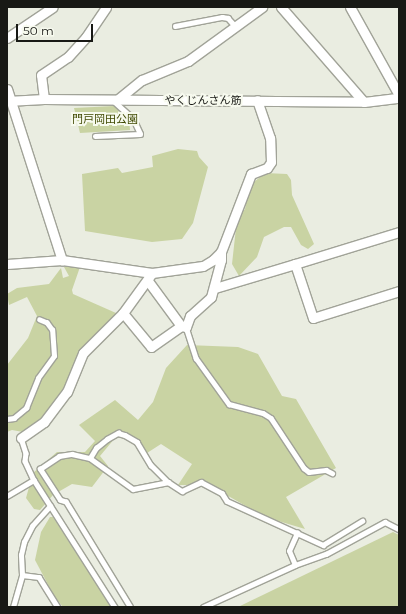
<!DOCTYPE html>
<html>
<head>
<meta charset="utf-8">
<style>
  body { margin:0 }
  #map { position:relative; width:406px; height:614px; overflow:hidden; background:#eaede1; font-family:Montserrat,"Noto Sans JP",sans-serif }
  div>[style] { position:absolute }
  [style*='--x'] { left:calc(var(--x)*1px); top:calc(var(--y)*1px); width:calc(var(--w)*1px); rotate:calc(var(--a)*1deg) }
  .green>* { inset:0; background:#c9d3a3 }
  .roads { filter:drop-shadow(1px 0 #a1a398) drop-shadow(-1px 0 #a1a398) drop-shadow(0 1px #a1a398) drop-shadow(0 -1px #a1a398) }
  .lane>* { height:4.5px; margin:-2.25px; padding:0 2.25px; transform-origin:2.25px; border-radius:2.25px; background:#fff }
  .street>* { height:9px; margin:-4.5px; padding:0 4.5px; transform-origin:4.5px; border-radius:4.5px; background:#fff }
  span { translate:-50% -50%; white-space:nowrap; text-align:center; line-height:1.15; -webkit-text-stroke:4px #f7faee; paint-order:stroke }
  .street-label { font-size:11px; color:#181915 }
  .park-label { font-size:11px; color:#3f4801 }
  .frame { position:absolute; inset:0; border:8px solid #181915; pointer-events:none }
  .scale { position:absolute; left:16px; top:24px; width:77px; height:18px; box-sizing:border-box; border:2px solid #181915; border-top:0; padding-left:5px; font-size:12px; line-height:14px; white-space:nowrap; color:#181915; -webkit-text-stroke:3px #f7faee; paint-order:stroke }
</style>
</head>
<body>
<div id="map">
  <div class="green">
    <i style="clip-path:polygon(114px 106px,129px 119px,130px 130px,80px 133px,74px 108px)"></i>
    <i style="clip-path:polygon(178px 149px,197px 151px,199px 157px,208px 167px,193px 223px,182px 239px,152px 242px,85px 231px,82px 174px,118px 168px,122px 173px,153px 167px,152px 156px)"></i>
    <i style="clip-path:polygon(265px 173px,287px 174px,291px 180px,292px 195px,314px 244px,308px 249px,301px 245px,291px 227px,284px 227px,264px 237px,257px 257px,239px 276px,232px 264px,237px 219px,245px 209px,249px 186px)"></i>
    <i style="clip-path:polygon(67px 266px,80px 267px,72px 290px,73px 294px,116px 313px,116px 316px,89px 340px,66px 388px,43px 419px,23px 432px,12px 430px,7px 432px,7px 365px,28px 338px,37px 316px,27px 297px,9px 305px,7px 294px,17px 288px,49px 284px,61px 268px,63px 278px,69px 276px,64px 267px)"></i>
    <i style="clip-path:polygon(187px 345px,238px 347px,258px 354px,282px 396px,296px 399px,336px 468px,286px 497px,305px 529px,265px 517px,209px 485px,178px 485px,192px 464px,161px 444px,147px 453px,120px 432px,100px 456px,108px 466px,92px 487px,72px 484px,53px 495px,40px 510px,34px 509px,26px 498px,33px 473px,57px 452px,85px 452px,95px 441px,79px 425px,115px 400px,138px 420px,153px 402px,166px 368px)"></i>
    <i style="clip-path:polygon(50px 517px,53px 517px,111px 607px,63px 607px,54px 596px,35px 560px,41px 532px)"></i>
    <i style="clip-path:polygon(393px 532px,399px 535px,399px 607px,238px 607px)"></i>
  </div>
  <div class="roads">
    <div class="lane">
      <i style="--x:175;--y:26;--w:48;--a:-10.8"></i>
      <i style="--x:222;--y:17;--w:6;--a:9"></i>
      <i style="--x:228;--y:18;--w:12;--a:48"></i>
      <i style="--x:95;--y:136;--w:45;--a:-2.5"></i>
      <i style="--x:140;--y:134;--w:17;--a:-115"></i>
      <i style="--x:133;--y:119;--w:27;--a:-138"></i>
      <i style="--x:186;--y:327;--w:33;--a:72"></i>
      <i style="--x:196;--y:358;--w:57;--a:54.3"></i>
      <i style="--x:229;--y:404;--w:35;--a:15"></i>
      <i style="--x:263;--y:413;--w:9;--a:32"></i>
      <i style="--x:271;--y:418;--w:60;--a:56.6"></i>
      <i style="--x:304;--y:468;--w:6;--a:39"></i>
      <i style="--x:309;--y:472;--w:17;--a:-7"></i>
      <i style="--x:326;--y:470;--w:7;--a:27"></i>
      <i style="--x:7;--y:419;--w:7;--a:-8"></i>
      <i style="--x:14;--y:418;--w:16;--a:-40"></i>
      <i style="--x:26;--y:408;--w:32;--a:-68"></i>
      <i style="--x:38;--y:378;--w:27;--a:-54"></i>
      <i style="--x:54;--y:356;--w:26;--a:-94"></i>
      <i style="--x:52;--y:330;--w:9;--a:-126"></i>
      <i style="--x:47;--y:323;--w:8;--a:-157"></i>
      <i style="--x:21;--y:438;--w:16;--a:72"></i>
      <i style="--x:26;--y:453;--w:8;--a:97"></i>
      <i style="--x:25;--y:461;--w:21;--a:65"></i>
      <i style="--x:34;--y:480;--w:151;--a:57.5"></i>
      <i style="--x:90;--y:458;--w:12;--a:-59"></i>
      <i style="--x:96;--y:448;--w:14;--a:-39"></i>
      <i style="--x:107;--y:439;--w:13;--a:-29"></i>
      <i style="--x:118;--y:433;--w:7;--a:16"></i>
      <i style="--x:125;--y:435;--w:14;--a:30"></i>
      <i style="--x:137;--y:442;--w:27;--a:59"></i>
      <i style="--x:151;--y:465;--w:24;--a:45"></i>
      <i style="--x:7;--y:496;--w:31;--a:-31"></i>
      <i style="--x:295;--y:565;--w:15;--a:-113"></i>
      <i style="--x:289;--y:551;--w:20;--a:-66"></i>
      <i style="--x:22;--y:575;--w:17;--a:7"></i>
      <i style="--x:39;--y:577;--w:36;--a:58"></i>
      <i style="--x:13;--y:607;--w:33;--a:-74"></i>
      <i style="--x:22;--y:575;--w:20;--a:-93"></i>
      <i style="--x:21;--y:555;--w:13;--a:-77"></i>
      <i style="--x:24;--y:542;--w:18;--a:-63"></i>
      <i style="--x:32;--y:526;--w:27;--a:-48"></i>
      <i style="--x:130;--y:607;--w:123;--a:-121.4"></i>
      <i style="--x:66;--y:502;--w:6;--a:-162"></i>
      <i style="--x:60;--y:500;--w:37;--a:-123"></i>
      <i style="--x:40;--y:469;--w:23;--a:-34"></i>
      <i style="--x:59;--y:456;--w:13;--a:-9"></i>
      <i style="--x:72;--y:454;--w:18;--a:13"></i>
      <i style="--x:90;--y:458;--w:53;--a:35.8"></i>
      <i style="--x:133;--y:489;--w:36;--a:-11"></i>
      <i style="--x:168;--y:482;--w:17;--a:33"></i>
      <i style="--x:182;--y:491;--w:21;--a:-25"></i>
      <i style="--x:201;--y:482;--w:24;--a:28"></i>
      <i style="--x:222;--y:493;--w:9;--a:58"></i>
      <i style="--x:227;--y:501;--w:106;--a:24.6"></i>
      <i style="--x:323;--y:545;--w:46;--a:-31.6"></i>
      <i style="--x:203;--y:607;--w:101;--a:-24.5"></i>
      <i style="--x:295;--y:565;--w:33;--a:-20"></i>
      <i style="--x:326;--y:554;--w:67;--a:-28.5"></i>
      <i style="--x:385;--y:522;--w:16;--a:27"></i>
    </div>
    <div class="street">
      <i style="--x:281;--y:7;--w:126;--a:48.9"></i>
      <i style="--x:350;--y:7;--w:101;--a:60.9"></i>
      <i style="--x:7;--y:38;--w:55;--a:-34"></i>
      <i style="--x:7;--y:89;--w:180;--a:72.2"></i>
      <i style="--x:44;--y:99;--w:24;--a:-97"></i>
      <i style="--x:41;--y:75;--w:32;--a:-34"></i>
      <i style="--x:68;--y:57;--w:27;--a:-48"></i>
      <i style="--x:86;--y:37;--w:36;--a:-56"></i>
      <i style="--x:117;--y:100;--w:32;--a:-39"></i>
      <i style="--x:142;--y:80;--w:50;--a:-22.4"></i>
      <i style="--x:188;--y:61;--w:92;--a:-36.1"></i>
      <i style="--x:7;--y:101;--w:37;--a:-3"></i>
      <i style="--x:44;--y:99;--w:320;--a:0.5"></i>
      <i style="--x:364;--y:102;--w:35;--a:-7"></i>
      <i style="--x:399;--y:232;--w:109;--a:162.9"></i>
      <i style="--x:295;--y:264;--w:57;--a:71.6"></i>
      <i style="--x:313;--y:318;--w:90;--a:-17.4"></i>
      <i style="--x:7;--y:264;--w:55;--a:-4.2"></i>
      <i style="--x:62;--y:260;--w:91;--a:8.2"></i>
      <i style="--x:152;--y:273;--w:51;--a:-7.8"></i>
      <i style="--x:203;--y:266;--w:12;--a:-31"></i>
      <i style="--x:213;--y:260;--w:11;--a:-45"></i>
      <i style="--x:221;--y:252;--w:84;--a:-69"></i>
      <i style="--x:251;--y:174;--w:17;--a:-21"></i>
      <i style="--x:267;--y:168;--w:7;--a:-56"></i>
      <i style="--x:271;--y:162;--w:24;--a:-92"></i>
      <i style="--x:270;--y:138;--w:40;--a:-108.9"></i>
      <i style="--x:148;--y:281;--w:56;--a:53.7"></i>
      <i style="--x:181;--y:326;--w:5;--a:11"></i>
      <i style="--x:186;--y:327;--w:12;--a:-70"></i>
      <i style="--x:190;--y:316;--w:28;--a:-42"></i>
      <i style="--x:211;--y:297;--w:38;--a:-75"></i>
      <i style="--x:221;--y:260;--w:8;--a:-90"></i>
      <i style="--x:215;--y:288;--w:84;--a:-16.7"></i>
      <i style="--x:123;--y:313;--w:44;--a:50.5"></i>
      <i style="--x:151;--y:347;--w:37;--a:-35"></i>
      <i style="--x:21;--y:438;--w:28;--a:-35"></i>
      <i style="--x:44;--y:422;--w:38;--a:-53"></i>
      <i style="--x:67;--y:392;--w:42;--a:-67.7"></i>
      <i style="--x:83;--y:353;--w:57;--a:-45"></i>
      <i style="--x:123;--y:313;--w:49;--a:-54.1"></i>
    </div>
  </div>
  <div class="street-label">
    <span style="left:203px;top:100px">やくじんさん筋</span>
  </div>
  <div class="park-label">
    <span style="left:105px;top:119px">門戸岡田公園</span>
  </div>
  <div class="frame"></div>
  <div class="scale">50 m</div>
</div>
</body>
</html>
